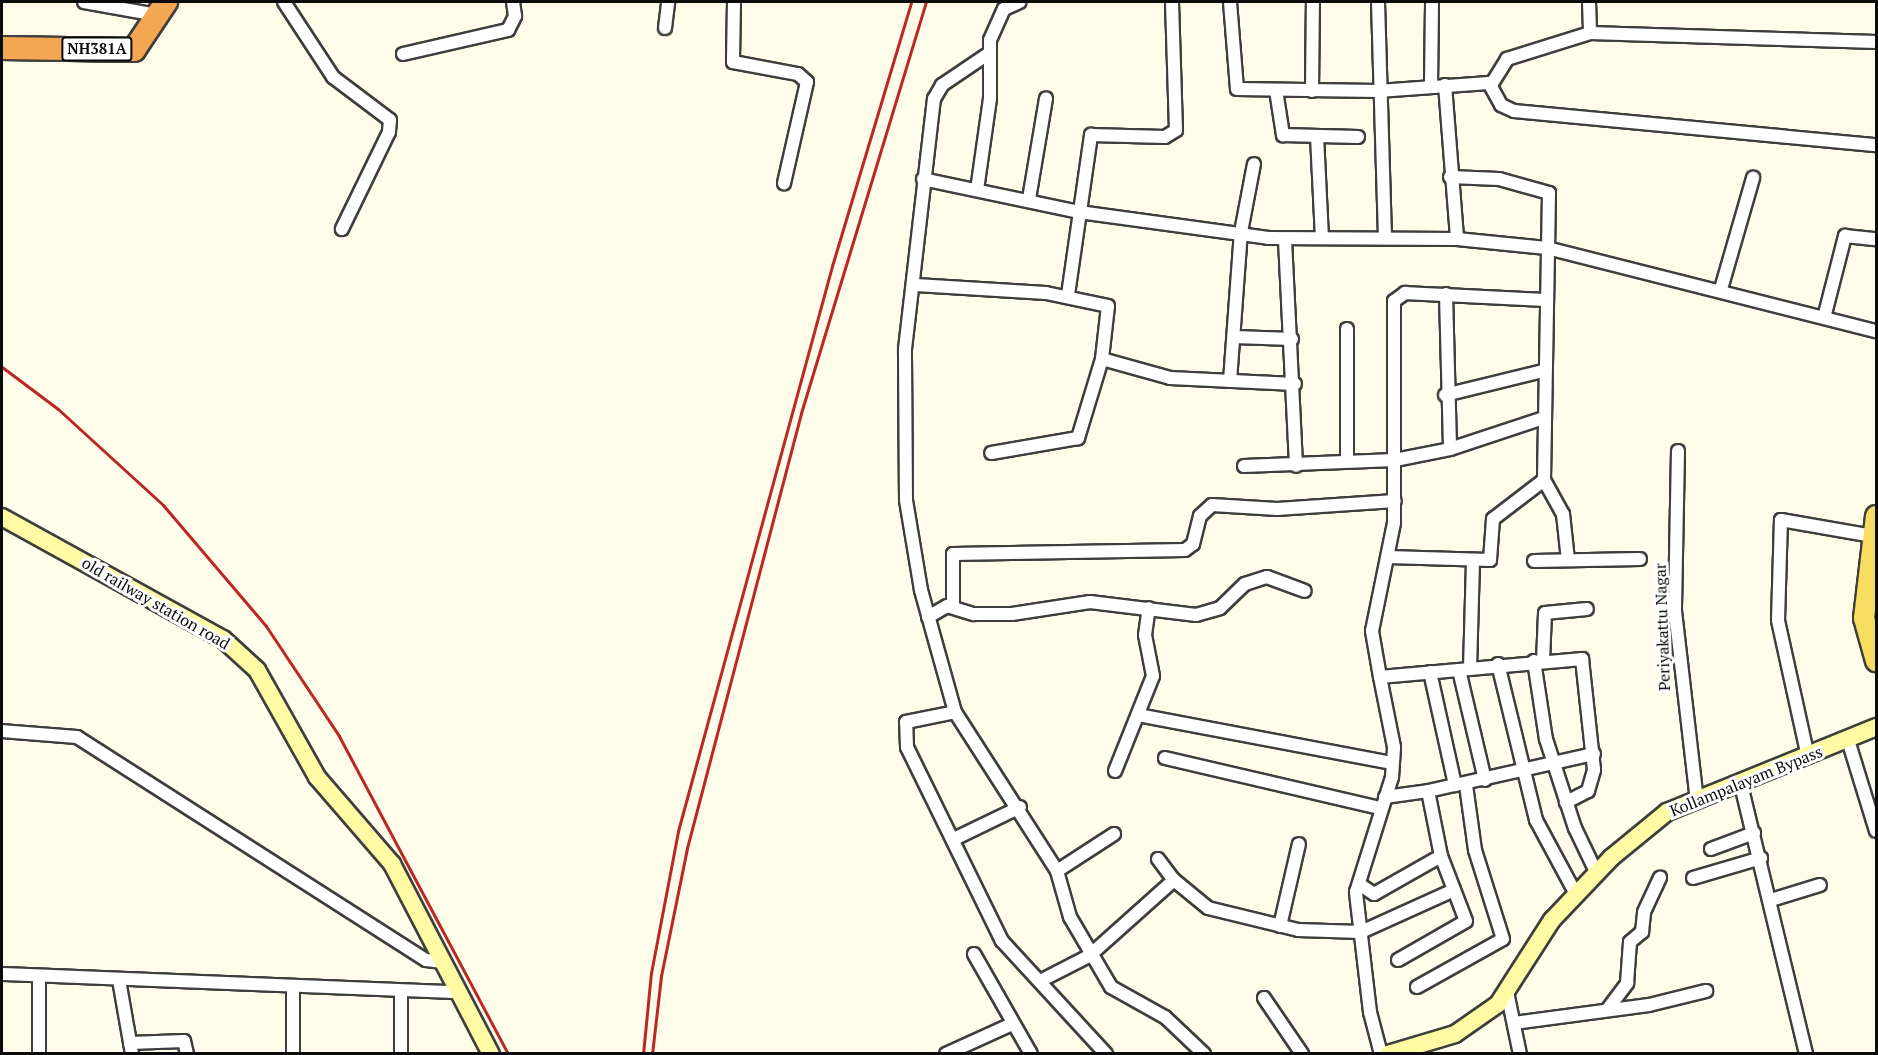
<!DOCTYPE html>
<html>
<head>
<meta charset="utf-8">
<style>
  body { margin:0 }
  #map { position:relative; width:1878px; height:1055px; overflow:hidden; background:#fffce9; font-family:"PT Serif",serif }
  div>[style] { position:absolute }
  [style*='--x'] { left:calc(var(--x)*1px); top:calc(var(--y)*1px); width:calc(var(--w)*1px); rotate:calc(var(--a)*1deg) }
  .roads { filter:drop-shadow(2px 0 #3e3e3e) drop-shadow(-2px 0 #3e3e3e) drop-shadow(0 2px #3e3e3e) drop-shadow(0 -2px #3e3e3e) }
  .street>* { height:12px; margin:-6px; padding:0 6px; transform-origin:6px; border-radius:6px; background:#fff }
  .secondary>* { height:16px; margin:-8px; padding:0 8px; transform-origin:8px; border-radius:8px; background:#fffba4 }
  .primary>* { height:20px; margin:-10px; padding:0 10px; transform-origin:10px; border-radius:10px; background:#f8dd60 }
  .highway>* { height:22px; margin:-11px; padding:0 11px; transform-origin:11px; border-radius:11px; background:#f4a752 }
  .rail>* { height:3px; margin:-1.5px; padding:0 1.5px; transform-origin:1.5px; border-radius:1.5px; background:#ba2724 }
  span { translate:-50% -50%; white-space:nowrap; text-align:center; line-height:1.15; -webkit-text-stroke:6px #fff; paint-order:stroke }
  .shield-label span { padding:2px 4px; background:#fff; border:2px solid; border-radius:4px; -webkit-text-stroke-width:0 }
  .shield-label { font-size:15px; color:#0b0b0b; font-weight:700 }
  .street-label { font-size:16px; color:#0b0b0b }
  .frame { position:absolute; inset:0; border:3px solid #0b0b0b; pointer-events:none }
</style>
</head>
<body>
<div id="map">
  <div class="roads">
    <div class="street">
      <i style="--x:84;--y:2;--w:74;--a:10.1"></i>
      <i style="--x:284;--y:2;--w:90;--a:56.8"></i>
      <i style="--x:333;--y:77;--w:71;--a:37"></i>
      <i style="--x:390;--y:120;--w:12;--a:95"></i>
      <i style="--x:389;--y:132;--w:108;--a:115.9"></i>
      <i style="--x:734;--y:2;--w:60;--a:91"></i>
      <i style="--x:733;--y:62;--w:66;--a:10.5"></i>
      <i style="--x:798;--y:74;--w:12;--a:42"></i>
      <i style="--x:807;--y:82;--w:104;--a:102.8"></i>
      <i style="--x:1230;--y:2;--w:87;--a:85.4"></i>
      <i style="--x:1237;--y:89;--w:141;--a:0.8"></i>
      <i style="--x:1378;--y:91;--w:111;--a:-4.1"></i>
      <i style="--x:1489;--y:83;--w:25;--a:61"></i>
      <i style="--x:1501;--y:105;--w:14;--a:25"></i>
      <i style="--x:1514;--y:111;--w:364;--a:5.4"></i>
      <i style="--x:1378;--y:2;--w:236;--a:88.3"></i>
      <i style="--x:1589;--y:2;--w:31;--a:88"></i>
      <i style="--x:1590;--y:33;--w:286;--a:1.8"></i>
      <i style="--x:665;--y:28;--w:26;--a:-83"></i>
      <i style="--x:403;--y:54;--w:108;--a:-12.9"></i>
      <i style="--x:508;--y:30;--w:16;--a:-63"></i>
      <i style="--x:515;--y:16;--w:14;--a:-98"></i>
      <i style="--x:1445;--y:85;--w:154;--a:85.5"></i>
      <i style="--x:1491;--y:85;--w:31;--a:-58"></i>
      <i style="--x:1507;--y:59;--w:87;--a:-17.4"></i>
      <i style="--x:1431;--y:86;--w:84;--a:-89.3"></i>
      <i style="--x:1276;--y:90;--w:46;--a:81.2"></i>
      <i style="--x:1283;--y:135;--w:75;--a:1.5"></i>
      <i style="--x:1312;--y:91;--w:89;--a:-89.4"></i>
      <i style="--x:1317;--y:136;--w:102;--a:87.2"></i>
      <i style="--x:1450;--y:177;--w:49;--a:2.3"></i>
      <i style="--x:1499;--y:179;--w:52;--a:15.6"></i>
      <i style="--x:1549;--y:193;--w:287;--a:91"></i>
      <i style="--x:1544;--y:480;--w:39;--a:61"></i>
      <i style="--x:1563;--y:514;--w:46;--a:83.8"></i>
      <i style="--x:923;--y:179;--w:159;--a:11.9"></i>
      <i style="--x:1079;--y:212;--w:191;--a:7.8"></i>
      <i style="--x:1268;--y:238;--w:189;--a:0.3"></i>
      <i style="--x:1457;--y:239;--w:90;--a:5.7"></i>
      <i style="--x:1547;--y:248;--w:339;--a:14.2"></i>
      <i style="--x:977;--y:190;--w:92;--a:-81.9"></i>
      <i style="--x:990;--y:99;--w:59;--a:-90"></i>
      <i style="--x:990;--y:40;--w:34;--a:-66"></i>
      <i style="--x:1004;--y:9;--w:17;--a:-24"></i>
      <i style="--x:1029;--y:199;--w:102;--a:-80.4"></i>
      <i style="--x:1285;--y:240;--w:226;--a:87.2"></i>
      <i style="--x:916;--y:285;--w:130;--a:3.5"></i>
      <i style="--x:1046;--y:293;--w:63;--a:11.8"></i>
      <i style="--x:1108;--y:306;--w:53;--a:96.5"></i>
      <i style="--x:1102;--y:359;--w:83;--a:106.9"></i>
      <i style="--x:1078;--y:438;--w:88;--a:170.2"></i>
      <i style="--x:1721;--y:289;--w:116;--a:-73.9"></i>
      <i style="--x:1446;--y:294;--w:155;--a:88.5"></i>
      <i style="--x:1068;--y:295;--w:162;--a:-81.8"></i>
      <i style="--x:1091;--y:135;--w:74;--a:1.5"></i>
      <i style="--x:1165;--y:137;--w:13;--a:-32"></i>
      <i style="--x:1176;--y:130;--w:128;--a:-91.8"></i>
      <i style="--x:1825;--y:314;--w:81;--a:-75.6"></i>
      <i style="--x:1845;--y:236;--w:31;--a:6"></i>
      <i style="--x:1347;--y:329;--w:132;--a:90"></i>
      <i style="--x:1234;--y:337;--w:58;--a:2"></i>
      <i style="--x:1102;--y:359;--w:71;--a:15.6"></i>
      <i style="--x:1170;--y:378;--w:125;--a:2.7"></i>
      <i style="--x:1230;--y:381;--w:149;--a:-85.8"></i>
      <i style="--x:1241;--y:232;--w:69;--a:-79.2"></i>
      <i style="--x:1445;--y:395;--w:101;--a:-13.8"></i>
      <i style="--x:1678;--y:451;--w:160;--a:91.1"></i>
      <i style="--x:1675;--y:611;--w:190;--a:83.4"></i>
      <i style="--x:1244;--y:466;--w:151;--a:-2.3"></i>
      <i style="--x:1395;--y:460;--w:56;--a:-11.3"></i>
      <i style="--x:1450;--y:449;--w:99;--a:-18.3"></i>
      <i style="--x:1388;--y:557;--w:102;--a:1.7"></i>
      <i style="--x:1490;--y:560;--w:41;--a:-85.8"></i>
      <i style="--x:1493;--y:519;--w:64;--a:-37.4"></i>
      <i style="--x:1534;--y:561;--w:106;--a:-1.1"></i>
      <i style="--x:953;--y:606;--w:52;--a:-90"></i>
      <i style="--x:953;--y:554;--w:232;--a:-1"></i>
      <i style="--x:1185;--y:550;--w:10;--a:-37"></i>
      <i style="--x:1193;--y:544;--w:29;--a:-76"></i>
      <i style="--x:1200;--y:516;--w:16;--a:-43"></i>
      <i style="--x:1212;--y:505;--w:65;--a:3.5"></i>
      <i style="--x:1277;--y:509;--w:118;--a:-3.9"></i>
      <i style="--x:928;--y:617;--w:22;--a:-30"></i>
      <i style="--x:947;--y:606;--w:28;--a:17"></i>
      <i style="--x:974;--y:614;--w:38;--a:0"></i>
      <i style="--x:1012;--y:614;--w:79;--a:-8.7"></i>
      <i style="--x:1090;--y:602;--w:107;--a:7"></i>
      <i style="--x:1196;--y:615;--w:25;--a:-16"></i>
      <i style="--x:1220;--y:608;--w:35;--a:-44"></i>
      <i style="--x:1245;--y:584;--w:23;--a:-18"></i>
      <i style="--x:1267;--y:577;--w:40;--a:20.2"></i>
      <i style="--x:1534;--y:661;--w:79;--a:81.3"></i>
      <i style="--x:1546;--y:739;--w:94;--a:72"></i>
      <i style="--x:1575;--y:828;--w:51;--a:64.4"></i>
      <i style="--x:1543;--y:661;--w:48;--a:-87.6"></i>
      <i style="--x:1545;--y:613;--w:42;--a:-5.4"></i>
      <i style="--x:1498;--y:664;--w:161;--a:76.3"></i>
      <i style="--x:1536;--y:820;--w:86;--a:61.7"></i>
      <i style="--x:1470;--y:669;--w:106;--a:-88.4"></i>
      <i style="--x:1459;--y:670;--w:113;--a:76.7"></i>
      <i style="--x:1430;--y:672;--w:116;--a:77.5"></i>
      <i style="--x:1380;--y:677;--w:47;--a:-99.9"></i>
      <i style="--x:1372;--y:631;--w:110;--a:-78.5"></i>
      <i style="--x:1394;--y:523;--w:222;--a:-90"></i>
      <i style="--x:1394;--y:301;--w:14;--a:-36"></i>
      <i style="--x:1405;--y:293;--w:139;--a:2.9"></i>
      <i style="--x:955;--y:712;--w:127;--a:-105.6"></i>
      <i style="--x:921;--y:590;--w:91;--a:-99.5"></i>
      <i style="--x:906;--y:500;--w:151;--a:-90.4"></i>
      <i style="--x:905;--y:349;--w:252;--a:-83.4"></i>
      <i style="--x:934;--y:99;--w:16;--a:-60"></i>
      <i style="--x:942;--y:85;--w:55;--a:-34"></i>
      <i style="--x:1138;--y:715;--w:259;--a:10.7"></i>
      <i style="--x:2;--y:731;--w:75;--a:4.6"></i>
      <i style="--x:77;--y:737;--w:414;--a:32.6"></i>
      <i style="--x:426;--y:960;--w:17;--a:7"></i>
      <i style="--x:1848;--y:740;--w:95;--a:72.9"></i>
      <i style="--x:1808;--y:757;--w:140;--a:-102.4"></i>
      <i style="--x:1778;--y:620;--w:100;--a:-88.3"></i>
      <i style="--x:1781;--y:520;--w:93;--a:9.9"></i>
      <i style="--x:1165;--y:758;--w:221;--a:13.1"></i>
      <i style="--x:1115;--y:771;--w:102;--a:-68.2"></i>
      <i style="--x:1153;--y:676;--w:42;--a:-101"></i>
      <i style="--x:1145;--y:635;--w:27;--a:-82"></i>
      <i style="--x:1741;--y:785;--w:277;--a:76.4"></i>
      <i style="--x:1385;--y:797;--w:43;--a:-7.9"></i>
      <i style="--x:956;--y:838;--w:71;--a:-25.8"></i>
      <i style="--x:1711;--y:849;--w:46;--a:-20.4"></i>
      <i style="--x:1158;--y:859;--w:26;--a:53"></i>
      <i style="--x:1174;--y:880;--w:44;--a:39.5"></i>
      <i style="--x:1208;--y:908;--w:93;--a:13.7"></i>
      <i style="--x:1298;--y:930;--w:63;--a:1.8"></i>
      <i style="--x:1361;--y:932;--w:102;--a:-24.3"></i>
      <i style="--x:1057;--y:871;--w:68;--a:-33"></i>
      <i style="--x:1693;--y:878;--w:71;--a:-16.4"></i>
      <i style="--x:1359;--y:884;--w:18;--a:34"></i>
      <i style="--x:1374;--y:894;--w:77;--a:-29.6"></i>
      <i style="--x:1771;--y:900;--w:51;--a:-17"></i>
      <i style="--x:1280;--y:926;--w:84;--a:-77"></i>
      <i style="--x:974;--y:954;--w:115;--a:60.3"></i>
      <i style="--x:1398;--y:960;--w:78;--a:-29.8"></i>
      <i style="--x:1466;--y:921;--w:70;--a:-111"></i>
      <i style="--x:1441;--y:856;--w:66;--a:-101.3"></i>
      <i style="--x:1428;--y:791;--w:170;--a:-12.6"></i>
      <i style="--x:2;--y:974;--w:458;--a:2.3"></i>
      <i style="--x:119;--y:980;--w:75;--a:80"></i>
      <i style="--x:1042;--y:980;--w:53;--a:-27.1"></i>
      <i style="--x:1089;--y:956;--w:114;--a:-41.8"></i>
      <i style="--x:293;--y:986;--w:68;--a:90"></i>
      <i style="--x:1417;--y:987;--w:98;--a:-29.2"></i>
      <i style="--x:1503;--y:939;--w:93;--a:-107.5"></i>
      <i style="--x:1475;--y:850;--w:66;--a:-97.9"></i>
      <i style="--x:401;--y:992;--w:62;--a:90"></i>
      <i style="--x:1507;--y:992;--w:63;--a:78.2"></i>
      <i style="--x:1264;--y:998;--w:68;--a:55.8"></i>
      <i style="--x:1607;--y:1010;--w:34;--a:-53"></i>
      <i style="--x:1627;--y:983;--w:41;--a:-85.8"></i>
      <i style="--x:1630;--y:942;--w:16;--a:-40"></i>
      <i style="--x:1642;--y:932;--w:20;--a:-84"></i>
      <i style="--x:1644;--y:912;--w:38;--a:-65"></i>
      <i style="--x:1514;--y:1023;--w:136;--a:-7.6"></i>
      <i style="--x:1649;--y:1005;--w:59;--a:-13.8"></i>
      <i style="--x:130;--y:1043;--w:54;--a:-2.1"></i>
      <i style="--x:184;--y:1041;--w:13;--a:77"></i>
      <i style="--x:39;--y:1054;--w:78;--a:-90"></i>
      <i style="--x:946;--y:1054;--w:72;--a:-24.4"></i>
      <i style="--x:1106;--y:1054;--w:154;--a:-132.6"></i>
      <i style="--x:1002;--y:941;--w:216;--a:-116.1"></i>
      <i style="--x:907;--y:747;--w:25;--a:-92"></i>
      <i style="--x:906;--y:722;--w:50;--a:-11.5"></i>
      <i style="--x:955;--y:712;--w:189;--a:57.3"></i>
      <i style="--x:1057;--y:871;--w:48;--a:74.2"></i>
      <i style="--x:1070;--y:917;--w:81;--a:59.6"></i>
      <i style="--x:1111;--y:987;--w:62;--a:29.1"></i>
      <i style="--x:1165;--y:1017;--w:54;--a:43.5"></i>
      <i style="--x:1381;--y:1054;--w:43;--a:-104.7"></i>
      <i style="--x:1370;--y:1012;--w:121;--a:-96.7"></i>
      <i style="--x:1356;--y:892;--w:121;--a:-72.6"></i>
      <i style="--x:1392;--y:777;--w:30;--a:-86"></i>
      <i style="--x:1394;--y:747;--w:71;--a:-101.3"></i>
      <i style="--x:1380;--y:677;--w:203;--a:-5.1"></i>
      <i style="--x:1582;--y:659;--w:112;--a:83.8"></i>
      <i style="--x:1594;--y:770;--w:22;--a:106"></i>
      <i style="--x:1588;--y:791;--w:25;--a:153"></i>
    </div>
    <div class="secondary">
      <i style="--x:2;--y:517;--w:252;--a:28.9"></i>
      <i style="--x:223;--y:639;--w:46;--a:42.4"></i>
      <i style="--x:257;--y:670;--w:123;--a:60.7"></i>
      <i style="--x:317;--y:777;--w:115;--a:49.2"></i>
      <i style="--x:392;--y:864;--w:214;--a:62.5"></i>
      <i style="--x:1388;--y:1054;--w:70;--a:-16.6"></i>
      <i style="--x:1455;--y:1034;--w:52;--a:-34.9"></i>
      <i style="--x:1498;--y:1004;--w:100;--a:-57.3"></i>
      <i style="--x:1552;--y:920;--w:87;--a:-46.4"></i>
      <i style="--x:1612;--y:857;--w:71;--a:-39.3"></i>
      <i style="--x:1667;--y:812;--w:226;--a:-22.1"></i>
    </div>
    <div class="primary">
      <i style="--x:1876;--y:516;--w:103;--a:96.7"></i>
      <i style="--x:1864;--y:618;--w:45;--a:74.4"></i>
    </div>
    <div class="highway">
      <i style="--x:2;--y:48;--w:132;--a:0.9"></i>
      <i style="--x:134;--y:50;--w:58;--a:-56.3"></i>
    </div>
  </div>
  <div class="rail">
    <i style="--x:2;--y:367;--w:70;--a:36.9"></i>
    <i style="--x:58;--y:409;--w:142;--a:42.4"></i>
    <i style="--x:163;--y:505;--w:159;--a:49.6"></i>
    <i style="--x:266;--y:626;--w:132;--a:56.4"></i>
    <i style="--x:339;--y:736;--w:360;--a:62"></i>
    <i style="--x:643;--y:1054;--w:81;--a:-84.4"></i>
    <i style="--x:651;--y:973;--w:145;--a:-79.2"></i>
    <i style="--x:678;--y:831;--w:586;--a:-74.75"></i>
    <i style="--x:832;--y:266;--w:276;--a:-73.3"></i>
    <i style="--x:652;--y:1054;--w:79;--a:-83.4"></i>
    <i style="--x:661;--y:976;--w:131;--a:-78.5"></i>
    <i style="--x:687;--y:848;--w:450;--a:-75.3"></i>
    <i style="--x:801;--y:413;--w:430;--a:-73.1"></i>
  </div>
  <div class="shield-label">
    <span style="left:97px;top:49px">NH381A</span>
  </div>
  <div class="street-label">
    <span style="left:156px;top:603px;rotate:30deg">old railway station road</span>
    <span style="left:1662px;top:627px;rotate:-92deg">Periyakattu Nagar</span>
    <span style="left:1746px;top:781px;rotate:-22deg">Kollampalayam Bypass</span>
  </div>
  <div class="frame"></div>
</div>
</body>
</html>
